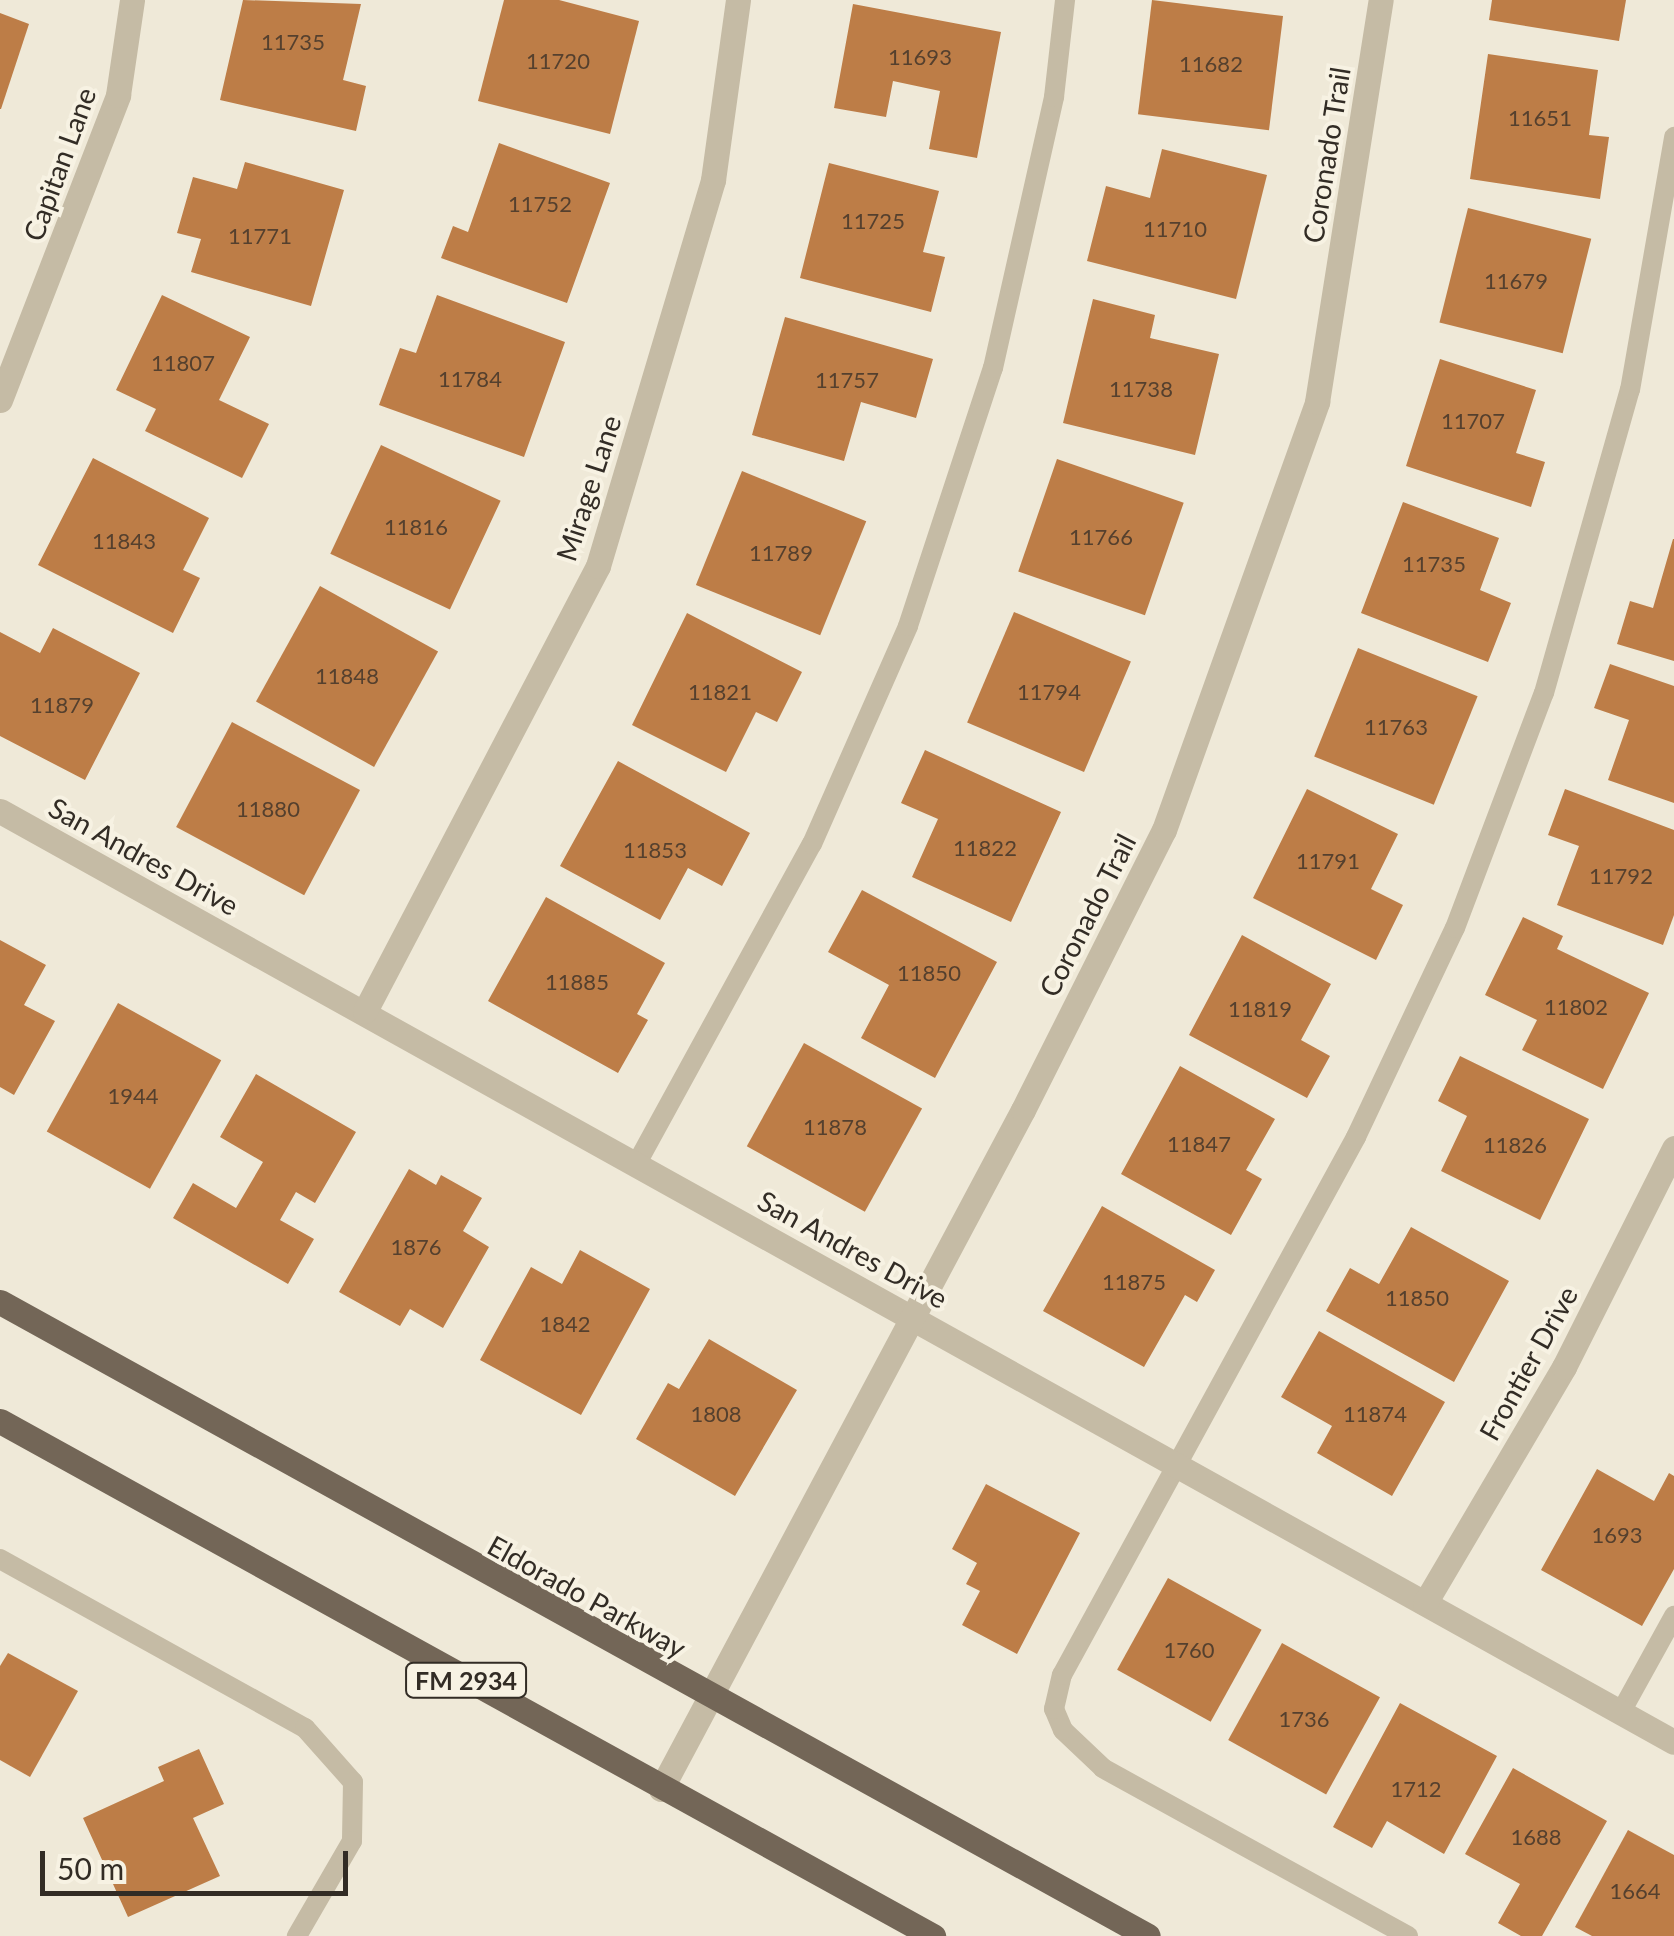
<!DOCTYPE html>
<html>
<head>
<meta charset="utf-8">
<style>
  body { margin:0 }
  #map { position:relative; width:1674px; height:1936px; overflow:hidden; background:#efe9d8; font-family:Lato,sans-serif }
  div>[style] { position:absolute }
  [style*='--x'] { left:calc(var(--x)*1px); top:calc(var(--y)*1px); width:calc(var(--w)*1px); rotate:calc(var(--a)*1deg) }
  .building>* { inset:0; background:#bd7d47; transform-origin:0 0 }
  .lane>* { height:20px; margin:-10px; padding:0 10px; transform-origin:10px; border-radius:10px; background:#c5bba5 }
  .street>* { height:25px; margin:-12.5px; padding:0 12.5px; transform-origin:12.5px; border-radius:12.5px; background:#c5bba5 }
  .primary>* { height:25px; margin:-12.5px; padding:0 12.5px; transform-origin:12.5px; border-radius:12.5px; background:#736657 }
  span { translate:-50% -50%; white-space:nowrap; text-align:center; line-height:1.15; -webkit-text-stroke:8px #f7f2e3; paint-order:stroke }
  .number-label { font-size:22px; color:#55402e }
  .number-label span { -webkit-text-stroke-width:0 }
  .shield-label span { padding:2px 8px; background:#f7f2e3; border:2px solid; border-radius:8px; -webkit-text-stroke-width:0 }
  .shield-label { font-size:25px; color:#322c25; font-weight:700 }
  .street-label { font-size:28px; color:#322c25 }
  .scale { position:absolute; left:40px; top:1851px; width:308px; height:45px; box-sizing:border-box; border:5px solid #322c25; border-top:0; padding-left:12px; font-size:30px; line-height:35px; white-space:nowrap; color:#322c25; -webkit-text-stroke:8px #f7f2e3; paint-order:stroke }
</style>
</head>
<body>
<div id="map">
  <div class="building">
    <i style="clip-path:polygon(243px 0,361px 4px,343px 80px,366px 86px,356px 131px,220px 100px)"></i>
    <i style="clip-path:polygon(504px 0,559px 0,639px 21px,610px 134px,478px 101px)"></i>
    <i style="left:1152px;top:0;width:132px;height:115px;rotate:7deg"></i>
    <i style="clip-path:polygon(1492px 0,1626px 0,1619px 41px,1489px 20px)"></i>
    <i style="clip-path:polygon(853px 4px,1001px 32px,977px 158px,929px 149px,940px 91px,893px 81px,886px 117px,834px 108px)"></i>
    <i style="clip-path:polygon(0 13px,29px 24px,1px 109px,0 109px)"></i>
    <i style="clip-path:polygon(1488px 54px,1598px 70px,1589px 135px,1609px 137px,1600px 199px,1470px 179px)"></i>
    <i style="clip-path:polygon(499px 143px,610px 183px,567px 303px,441px 258px,453px 226px,468px 232px)"></i>
    <i style="clip-path:polygon(1162px 149px,1267px 175px,1236px 299px,1087px 261px,1106px 186px,1150px 198px)"></i>
    <i style="clip-path:polygon(245px 162px,344px 190px,311px 306px,191px 272px,201px 239px,177px 233px,193px 177px,237px 189px)"></i>
    <i style="clip-path:polygon(829px 163px,939px 191px,923px 252px,945px 257px,931px 312px,800px 278px)"></i>
    <i style="left:1468px;top:208px;width:127px;height:118px;rotate:14deg"></i>
    <i style="clip-path:polygon(162px 295px,250px 337px,219px 400px,269px 424px,242px 478px,145px 431px,156px 409px,116px 390px)"></i>
    <i style="clip-path:polygon(437px 295px,565px 342px,524px 457px,379px 405px,400px 348px,416px 353px)"></i>
    <i style="clip-path:polygon(1093px 299px,1155px 315px,1150px 338px,1219px 354px,1195px 455px,1063px 423px)"></i>
    <i style="clip-path:polygon(785px 317px,933px 359px,916px 418px,861px 402px,844px 461px,752px 435px)"></i>
    <i style="clip-path:polygon(1440px 359px,1536px 390px,1516px 453px,1545px 462px,1531px 507px,1406px 466px)"></i>
    <i style="left:381px;top:445px;width:132px;height:120px;rotate:25deg"></i>
    <i style="clip-path:polygon(93px 458px,209px 518px,183px 570px,200px 578px,173px 633px,38px 565px)"></i>
    <i style="left:1057px;top:459px;width:134px;height:119px;rotate:19deg"></i>
    <i style="left:742px;top:471px;width:134px;height:123px;rotate:22deg"></i>
    <i style="clip-path:polygon(1403px 502px,1499px 538px,1480px 590px,1511px 603px,1488px 662px,1361px 613px)"></i>
    <i style="clip-path:polygon(1673px 539px,1674px 539px,1674px 661px,1617px 644px,1630px 601px,1653px 608px)"></i>
    <i style="left:320px;top:586px;width:135px;height:132px;rotate:29deg"></i>
    <i style="left:1014px;top:612px;width:127px;height:120px;rotate:23deg"></i>
    <i style="clip-path:polygon(687px 613px,802px 672px,777px 722px,756px 712px,726px 772px,632px 725px)"></i>
    <i style="clip-path:polygon(53px 628px,140px 673px,85px 780px,0 736px,0 632px,40px 653px)"></i>
    <i style="left:1358px;top:648px;width:129px;height:117px;rotate:22deg"></i>
    <i style="clip-path:polygon(1610px 664px,1674px 686px,1674px 803px,1608px 780px,1629px 720px,1594px 708px)"></i>
    <i style="left:232px;top:722px;width:145px;height:119px;rotate:28deg"></i>
    <i style="clip-path:polygon(925px 750px,1061px 812px,1011px 922px,912px 877px,938px 819px,901px 803px)"></i>
    <i style="clip-path:polygon(618px 761px,750px 833px,722px 886px,688px 868px,660px 920px,560px 866px)"></i>
    <i style="clip-path:polygon(1307px 789px,1398px 834px,1371px 889px,1403px 905px,1376px 960px,1253px 898px)"></i>
    <i style="clip-path:polygon(1565px 789px,1674px 830px,1674px 915px,1663px 945px,1557px 905px,1579px 846px,1548px 835px)"></i>
    <i style="clip-path:polygon(862px 890px,997px 962px,935px 1078px,861px 1038px,889px 985px,828px 952px)"></i>
    <i style="clip-path:polygon(546px 897px,665px 963px,637px 1014px,648px 1020px,618px 1073px,488px 1001px)"></i>
    <i style="clip-path:polygon(1523px 917px,1563px 936px,1557px 949px,1649px 993px,1603px 1089px,1522px 1050px,1537px 1020px,1485px 995px)"></i>
    <i style="clip-path:polygon(1242px 935px,1331px 984px,1301px 1040px,1330px 1056px,1307px 1098px,1189px 1035px)"></i>
    <i style="clip-path:polygon(0 940px,46px 965px,24px 1005px,55px 1021px,14px 1095px,0 1087px)"></i>
    <i style="left:118px;top:1003px;width:118px;height:147px;rotate:29deg"></i>
    <i style="left:804px;top:1043px;width:135px;height:118px;rotate:29deg"></i>
    <i style="clip-path:polygon(1460px 1056px,1589px 1119px,1540px 1220px,1441px 1171px,1467px 1116px,1438px 1101px)"></i>
    <i style="clip-path:polygon(1180px 1066px,1275px 1119px,1246px 1170px,1262px 1179px,1231px 1235px,1121px 1174px)"></i>
    <i style="clip-path:polygon(256px 1074px,356px 1132px,315px 1203px,296px 1192px,280px 1220px,314px 1239px,288px 1284px,173px 1218px,193px 1183px,236px 1208px,263px 1162px,220px 1137px)"></i>
    <i style="clip-path:polygon(409px 1169px,436px 1185px,441px 1175px,482px 1198px,463px 1231px,489px 1247px,443px 1328px,410px 1309px,400px 1326px,339px 1292px)"></i>
    <i style="clip-path:polygon(1102px 1206px,1215px 1270px,1197px 1302px,1185px 1295px,1144px 1367px,1043px 1311px)"></i>
    <i style="clip-path:polygon(1411px 1227px,1509px 1281px,1454px 1382px,1326px 1311px,1350px 1268px,1379px 1284px)"></i>
    <i style="clip-path:polygon(580px 1250px,650px 1289px,581px 1415px,480px 1360px,531px 1267px,562px 1284px)"></i>
    <i style="clip-path:polygon(1319px 1331px,1445px 1402px,1392px 1496px,1317px 1453px,1332px 1426px,1281px 1397px)"></i>
    <i style="clip-path:polygon(709px 1339px,797px 1390px,735px 1496px,636px 1439px,668px 1383px,679px 1389px)"></i>
    <i style="clip-path:polygon(1597px 1469px,1654px 1501px,1669px 1473px,1674px 1476px,1674px 1569px,1642px 1626px,1541px 1570px)"></i>
    <i style="clip-path:polygon(986px 1484px,1080px 1533px,1017px 1654px,962px 1625px,980px 1591px,966px 1584px,977px 1563px,952px 1549px)"></i>
    <i style="left:1168px;top:1578px;width:107px;height:105px;rotate:29deg"></i>
    <i style="left:1282px;top:1643px;width:112px;height:111px;rotate:29deg"></i>
    <i style="clip-path:polygon(8px 1653px,78px 1691px,30px 1777px,0 1760px,0 1666px)"></i>
    <i style="clip-path:polygon(1400px 1703px,1497px 1756px,1444px 1854px,1387px 1821px,1372px 1848px,1333px 1827px)"></i>
    <i style="clip-path:polygon(199px 1749px,224px 1804px,193px 1818px,220px 1876px,128px 1917px,83px 1818px,164px 1781px,158px 1767px)"></i>
    <i style="clip-path:polygon(1513px 1768px,1607px 1821px,1542px 1936px,1521px 1936px,1498px 1923px,1520px 1884px,1465px 1854px)"></i>
    <i style="clip-path:polygon(1628px 1830px,1674px 1855px,1674px 1936px,1592px 1936px,1575px 1927px)"></i>
  </div>
  <div class="lane">
    <i style="--x:637;--y:1163;--w:364;--a:-61.3"></i>
    <i style="--x:812;--y:844;--w:238;--a:-66.2"></i>
    <i style="--x:908;--y:626;--w:272;--a:-71.8"></i>
    <i style="--x:993;--y:368;--w:278;--a:-77.3"></i>
    <i style="--x:1054;--y:97;--w:98;--a:-83.5"></i>
    <i style="--x:0;--y:1559;--w:349;--a:29"></i>
    <i style="--x:305;--y:1728;--w:72;--a:48.4"></i>
    <i style="--x:353;--y:1782;--w:59;--a:91"></i>
    <i style="--x:352;--y:1841;--w:110;--a:120.1"></i>
    <i style="--x:1621;--y:1712;--w:110;--a:-61.1"></i>
    <i style="--x:1408;--y:1936;--w:348;--a:-151.2"></i>
    <i style="--x:1103;--y:1768;--w:55;--a:-136.5"></i>
    <i style="--x:1063;--y:1730;--w:23;--a:-113"></i>
    <i style="--x:1054;--y:1709;--w:35;--a:-77"></i>
    <i style="--x:1062;--y:1675;--w:613;--a:-61.34"></i>
    <i style="--x:1356;--y:1137;--w:231;--a:-64.7"></i>
    <i style="--x:1455;--y:928;--w:251;--a:-69.3"></i>
    <i style="--x:1544;--y:693;--w:315;--a:-74.2"></i>
    <i style="--x:1630;--y:390;--w:257;--a:-80.1"></i>
  </div>
  <div class="street">
    <i style="--x:0;--y:400;--w:327;--a:-68.8"></i>
    <i style="--x:118;--y:95;--w:96;--a:-81.6"></i>
    <i style="--x:0;--y:811;--w:1915;--a:29.08"></i>
    <i style="--x:365;--y:1011;--w:502;--a:-62.36"></i>
    <i style="--x:598;--y:566;--w:403;--a:-73.4"></i>
    <i style="--x:713;--y:180;--w:182;--a:-82.1"></i>
    <i style="--x:1425;--y:1603;--w:274;--a:-59.5"></i>
    <i style="--x:1564;--y:1367;--w:245;--a:-63.3"></i>
    <i style="--x:661;--y:1789;--w:769;--a:-61.94"></i>
    <i style="--x:1023;--y:1110;--w:313;--a:-63.3"></i>
    <i style="--x:1164;--y:830;--w:455;--a:-70.3"></i>
    <i style="--x:1317;--y:402;--w:407;--a:-81"></i>
  </div>
  <div class="primary">
    <i style="--x:0;--y:1302;--w:1311;--a:28.91"></i>
    <i style="--x:0;--y:1421;--w:1066;--a:28.9"></i>
  </div>
  <div class="number-label">
    <span style="left:293px;top:42px">11735</span>
    <span style="left:920px;top:57px">11693</span>
    <span style="left:558px;top:61px">11720</span>
    <span style="left:1211px;top:64px">11682</span>
    <span style="left:1540px;top:118px">11651</span>
    <span style="left:540px;top:204px">11752</span>
    <span style="left:873px;top:221px">11725</span>
    <span style="left:1175px;top:229px">11710</span>
    <span style="left:260px;top:236px">11771</span>
    <span style="left:1516px;top:281px">11679</span>
    <span style="left:183px;top:363px">11807</span>
    <span style="left:470px;top:379px">11784</span>
    <span style="left:847px;top:380px">11757</span>
    <span style="left:1141px;top:389px">11738</span>
    <span style="left:1473px;top:421px">11707</span>
    <span style="left:416px;top:527px">11816</span>
    <span style="left:1101px;top:537px">11766</span>
    <span style="left:124px;top:541px">11843</span>
    <span style="left:781px;top:553px">11789</span>
    <span style="left:1434px;top:564px">11735</span>
    <span style="left:347px;top:676px">11848</span>
    <span style="left:720px;top:692px">11821</span>
    <span style="left:1049px;top:692px">11794</span>
    <span style="left:62px;top:705px">11879</span>
    <span style="left:1396px;top:727px">11763</span>
    <span style="left:268px;top:809px">11880</span>
    <span style="left:985px;top:848px">11822</span>
    <span style="left:655px;top:850px">11853</span>
    <span style="left:1328px;top:861px">11791</span>
    <span style="left:1621px;top:876px">11792</span>
    <span style="left:929px;top:973px">11850</span>
    <span style="left:577px;top:982px">11885</span>
    <span style="left:1576px;top:1007px">11802</span>
    <span style="left:1260px;top:1009px">11819</span>
    <span style="left:133px;top:1096px">1944</span>
    <span style="left:835px;top:1127px">11878</span>
    <span style="left:1199px;top:1144px">11847</span>
    <span style="left:1515px;top:1145px">11826</span>
    <span style="left:416px;top:1247px">1876</span>
    <span style="left:1134px;top:1282px">11875</span>
    <span style="left:1417px;top:1298px">11850</span>
    <span style="left:565px;top:1324px">1842</span>
    <span style="left:716px;top:1414px">1808</span>
    <span style="left:1375px;top:1414px">11874</span>
    <span style="left:1617px;top:1535px">1693</span>
    <span style="left:1189px;top:1650px">1760</span>
    <span style="left:1304px;top:1719px">1736</span>
    <span style="left:1416px;top:1789px">1712</span>
    <span style="left:1536px;top:1837px">1688</span>
    <span style="left:1635px;top:1891px">1664</span>
  </div>
  <div class="shield-label">
    <span style="left:466px;top:1680px">FM 2934</span>
  </div>
  <div class="street-label">
    <span style="left:1326px;top:155px;rotate:-81deg">Coronado Trail</span>
    <span style="left:59px;top:164px;rotate:-70deg">Capitan Lane</span>
    <span style="left:588px;top:488px;rotate:-72deg">Mirage Lane</span>
    <span style="left:144px;top:856px;rotate:29deg">San Andres Drive</span>
    <span style="left:1087px;top:915px;rotate:-63deg">Coronado Trail</span>
    <span style="left:853px;top:1249px;rotate:29deg">San Andres Drive</span>
    <span style="left:1528px;top:1363px;rotate:-61deg">Frontier Drive</span>
    <span style="left:587px;top:1596px;rotate:29deg">Eldorado Parkway</span>
  </div>
  <div class="scale">50 m</div>
</div>
</body>
</html>
